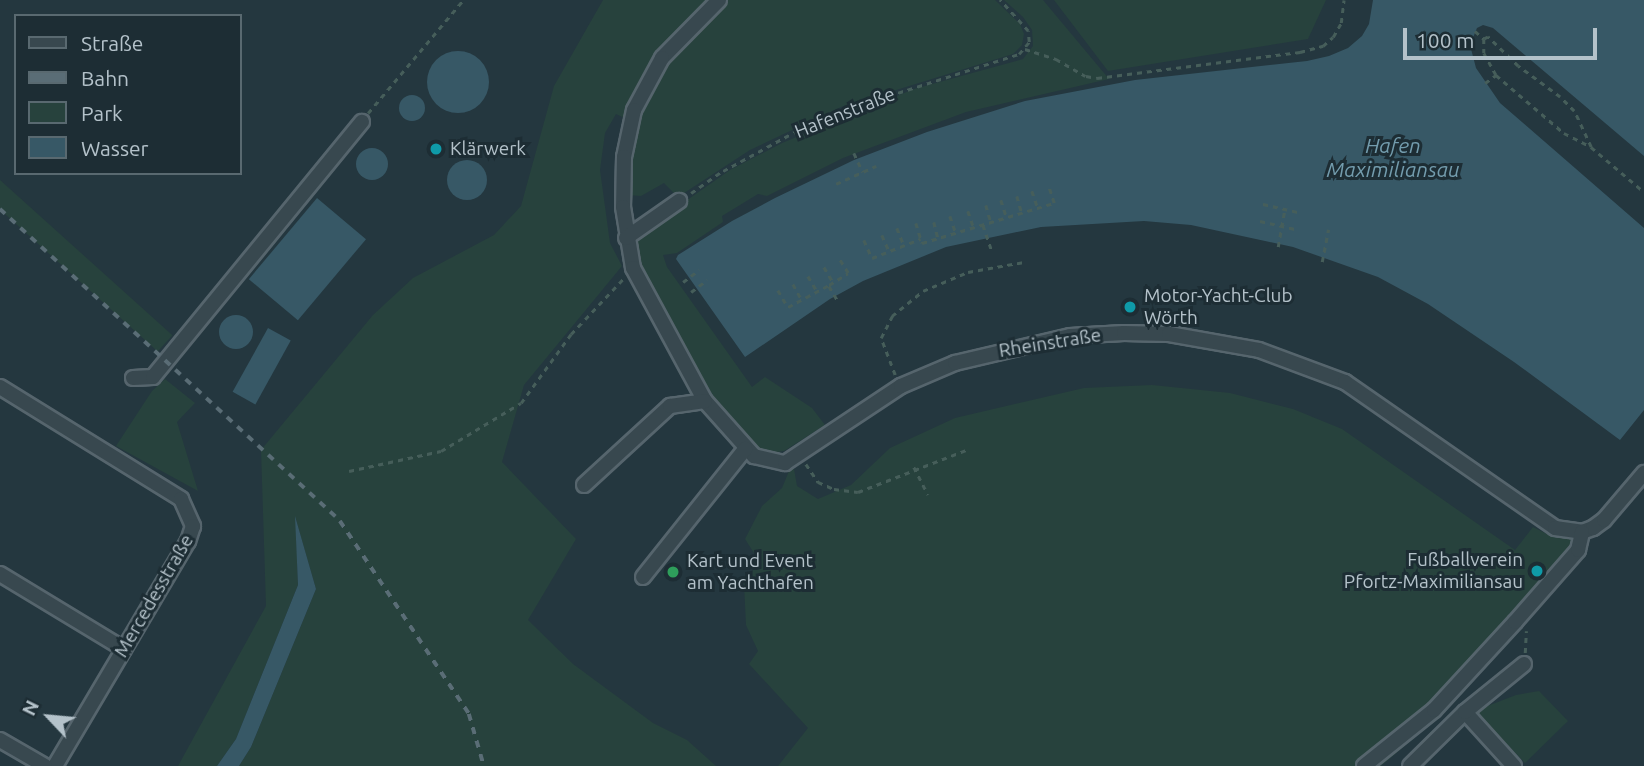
<!DOCTYPE html>
<html>
<head>
<meta charset="utf-8">
<style>
  body { margin:0 }
  #map { position:relative; width:1644px; height:766px; overflow:hidden; background:#24373f; font-family:Ubuntu,sans-serif }
  div>[style] { position:absolute }
  [style*='--x'] { left:calc(var(--x)*1px); top:calc(var(--y)*1px); width:calc(var(--w)*1px); rotate:calc(var(--a)*1deg) }
  .green>* { inset:0; background:#27423d; transform-origin:0 0 }
  .water>* { inset:0; background:#375866; transform-origin:0 0 }
  .round { border-radius:50% }
  .path>* { height:2.5px; margin-top:-1.25px; transform-origin:0; background:repeating-linear-gradient(90deg,#465e5a 0 5px,transparent 0 10px) }
  .roads { filter:drop-shadow(2px 0 #56656d) drop-shadow(-2px 0 #56656d) drop-shadow(0 2px #56656d) drop-shadow(0 -2px #56656d) }
  .minor>* { height:14px; margin:-7px; padding:0 7px; transform-origin:7px; border-radius:7px; background:#38484f }
  .rail>* { height:3.5px; margin-top:-1.75px; transform-origin:0; background:repeating-linear-gradient(90deg,#5a6d76 0 7px,transparent 0 14px) }
  .dots>* { width:19px; height:19px; translate:-50% -50%; box-sizing:border-box; border:4px solid #1d2d34; border-radius:50% }
  span { translate:-50% -50%; white-space:nowrap; text-align:center; line-height:1.15; -webkit-text-stroke:6px #1d2d34; paint-order:stroke }
  .street-label { font-size:19px; color:#b4c2ca }
  .poi-label { font-size:19px; color:#b4c2ca }
  .left { translate:0 -50%; text-align:left }
  .right { translate:-100% -50%; text-align:right }
  .water-label { font-size:21px; color:#739cad; font-style:italic }
  .legend { position:absolute; left:14px; top:14px; width:228px; height:161px; box-sizing:border-box; background:#1d2d34; border:2px solid #596970; margin:0; padding:9px 12px; list-style:none; font-size:21px; color:#b4c2ca }
  .legend li { display:flex; align-items:center; gap:14px; height:35px }
  .legend b { width:35px; border:2px solid #596970 }
  .north { position:absolute; left:14px; top:682px; width:70px; height:70px; -webkit-text-stroke:5px #1d2d34; paint-order:stroke; rotate:296deg; font-size:19px; font-weight:700; line-height:28px; text-align:center; color:#b4c2ca }
  .north::after { content:''; display:block; margin:auto; width:24px; height:32px; background:#b4c2ca; clip-path:polygon(50% 0,100% 100%,50% 72%,0 100%) }
  .scale { position:absolute; left:1403px; top:28px; width:194px; height:32px; box-sizing:border-box; border:4px solid #b4c2ca; border-top:0; padding-left:9px; font-size:21px; line-height:24px; white-space:nowrap; color:#b4c2ca; -webkit-text-stroke:5px #1d2d34; paint-order:stroke }
</style>
</head>
<body>
<div id="map">
  <div class="green">
    <i style="clip-path:polygon(603px 0,995px 0,1020px 24px,1024px 34px,1022px 45px,1013px 54px,841px 107px,750px 150px,678px 197px,664px 183px,641px 196px,627px 195px,627px 158px,635px 123px,616px 114px,605px 133px,600px 170px,610px 243px,622px 266px,524px 385px,502px 462px,576px 539px,528px 620px,573px 664px,653px 723px,687px 740px,716px 766px,239px 766px,251px 747px,316px 589px,296px 520px,298px 585px,236px 739px,217px 766px,178px 766px,266px 606px,261px 450px,373px 315px,413px 278px,494px 235px,521px 206px,554px 86px)"></i>
    <i style="clip-path:polygon(1004px 0,1043px 0,1109px 79px,966px 112px,843px 158px,767px 196px,758px 194px,722px 216px,723px 222px,677px 253px,663px 255px,667px 267px,752px 387px,765px 377px,812px 408px,825px 425px,784px 451px,769px 453px,758px 449px,704px 386px,638px 262px,637px 239px,643px 231px,730px 170px,782px 143px,914px 89px,1023px 59px,1033px 46px,1032px 30px,1023px 17px)"></i>
    <i style="clip-path:polygon(1054px 0,1326px 0,1308px 39px,1108px 71px)"></i>
    <i style="left:0;top:180px;width:232px;height:22px;rotate:42deg"></i>
    <i style="clip-path:polygon(165px 379px,195px 403px,177px 422px,198px 491px,116px 446px,152px 391px)"></i>
    <i style="clip-path:polygon(1152px 385px,1230px 393px,1293px 409px,1342px 429px,1515px 550px,1533px 527px,1547px 534px,1571px 539px,1581px 551px,1446px 711px,1381px 766px,778px 766px,808px 728px,749px 664px,758px 651px,746px 625px,744px 584px,759px 561px,745px 539px,762px 506px,782px 488px,789px 471px,794px 469px,797px 486px,818px 499px,851px 485px,890px 448px,955px 418px,1084px 388px)"></i>
    <i style="clip-path:polygon(1539px 691px,1568px 721px,1525px 763px,1478px 714px,1485px 707px,1516px 695px)"></i>
  </div>
  <div class="water">
    <i style="clip-path:polygon(1373px 0,1644px 0,1644px 156px,1493px 28px,1483px 25px,1477px 28px,1470px 45px,1476px 68px,1500px 103px,1644px 228px,1644px 410px,1620px 440px,1514px 362px,1428px 304px,1378px 277px,1293px 247px,1191px 225px,1144px 221px,1041px 227px,946px 247px,863px 281px,830px 299px,745px 357px,676px 259px,678px 255px,732px 221px,775px 198px,854px 160px,927px 132px,1025px 101px,1135px 80px,1307px 61px,1329px 56px,1348px 48px,1362px 36px,1369px 24px)"></i>
    <i class="round" style="left:427px;top:51px;width:62px;height:62px"></i>
    <i class="round" style="left:399px;top:95px;width:26px;height:26px"></i>
    <i class="round" style="left:356px;top:148px;width:32px;height:32px"></i>
    <i class="round" style="left:447px;top:160px;width:40px;height:40px"></i>
    <i style="left:317px;top:198px;width:64px;height:106px;rotate:40deg"></i>
    <i class="round" style="left:219px;top:315px;width:34px;height:34px"></i>
    <i style="left:268px;top:328px;width:26px;height:73px;rotate:29deg"></i>
    <i style="clip-path:polygon(295px 516px,316px 589px,251px 747px,239px 766px,217px 766px,236px 739px,298px 585px)"></i>
  </div>
  <div class="path">
    <i style="--x:1475;--y:31;--w:12;--a:42"></i>
    <i style="--x:1025;--y:49;--w:33;--a:18"></i>
    <i style="--x:1056;--y:59;--w:34;--a:30"></i>
    <i style="--x:1086;--y:76;--w:11;--a:10"></i>
    <i style="--x:1097;--y:78;--w:205;--a:-7.3"></i>
    <i style="--x:1300;--y:52;--w:24;--a:-15"></i>
    <i style="--x:1323;--y:46;--w:13;--a:-42"></i>
    <i style="--x:1333;--y:37;--w:16;--a:-60"></i>
    <i style="--x:1341;--y:23;--w:23;--a:-83"></i>
    <i style="--x:1485;--y:83;--w:14;--a:-36"></i>
    <i style="--x:368;--y:113;--w:148;--a:-49.9"></i>
    <i style="--x:1591;--y:147;--w:40;--a:-115"></i>
    <i style="--x:1574;--y:111;--w:20;--a:-135"></i>
    <i style="--x:1560;--y:97;--w:52;--a:-143.6"></i>
    <i style="--x:1518;--y:66;--w:42;--a:-136"></i>
    <i style="--x:1488;--y:37;--w:4;--a:153"></i>
    <i style="--x:1484;--y:39;--w:14;--a:90"></i>
    <i style="--x:1484;--y:53;--w:25;--a:61"></i>
    <i style="--x:1496;--y:75;--w:89;--a:40.5"></i>
    <i style="--x:1564;--y:133;--w:30;--a:27"></i>
    <i style="--x:1591;--y:147;--w:70;--a:40.3"></i>
    <i style="--x:854;--y:153;--w:21;--a:65"></i>
    <i style="--x:836;--y:184;--w:44;--a:-24.2"></i>
    <i style="--x:1032;--y:191;--w:18;--a:71"></i>
    <i style="--x:691;--y:193;--w:39;--a:-35"></i>
    <i style="--x:723;--y:171;--w:88;--a:-28.6"></i>
    <i style="--x:800;--y:129;--w:65;--a:-21.8"></i>
    <i style="--x:860;--y:105;--w:167;--a:-17.8"></i>
    <i style="--x:1019;--y:54;--w:16;--a:-50"></i>
    <i style="--x:1029;--y:42;--w:11;--a:-95"></i>
    <i style="--x:1028;--y:31;--w:42;--a:-132.1"></i>
    <i style="--x:1017;--y:196;--w:18;--a:74"></i>
    <i style="--x:1001;--y:200;--w:19;--a:72"></i>
    <i style="--x:1263;--y:204;--w:36;--a:13"></i>
    <i style="--x:986;--y:205;--w:18;--a:74"></i>
    <i style="--x:968;--y:211;--w:18;--a:71"></i>
    <i style="--x:950;--y:216;--w:18;--a:71"></i>
    <i style="--x:1260;--y:221;--w:37;--a:13"></i>
    <i style="--x:934;--y:222;--w:16;--a:76"></i>
    <i style="--x:916;--y:223;--w:21;--a:73"></i>
    <i style="--x:922;--y:243;--w:138;--a:-16.9"></i>
    <i style="--x:1054;--y:203;--w:19;--a:-108"></i>
    <i style="--x:983;--y:225;--w:28;--a:71"></i>
    <i style="--x:897;--y:228;--w:18;--a:68"></i>
    <i style="--x:882;--y:235;--w:17;--a:66"></i>
    <i style="--x:864;--y:240;--w:20;--a:66"></i>
    <i style="--x:872;--y:258;--w:52;--a:-21.6"></i>
    <i style="--x:1278;--y:247;--w:39;--a:-80"></i>
    <i style="--x:1322;--y:262;--w:33;--a:-79"></i>
    <i style="--x:824;--y:267;--w:17;--a:59"></i>
    <i style="--x:808;--y:276;--w:17;--a:59"></i>
    <i style="--x:683;--y:282;--w:20;--a:-37"></i>
    <i style="--x:793;--y:284;--w:18;--a:61"></i>
    <i style="--x:829;--y:286;--w:17;--a:59"></i>
    <i style="--x:778;--y:290;--w:20;--a:60"></i>
    <i style="--x:788;--y:307;--w:47;--a:-28.2"></i>
    <i style="--x:829;--y:285;--w:22;--a:-32"></i>
    <i style="--x:848;--y:273;--w:19;--a:-122"></i>
    <i style="--x:691;--y:292;--w:20;--a:-37"></i>
    <i style="--x:895;--y:375;--w:40;--a:-111"></i>
    <i style="--x:881;--y:338;--w:25;--a:-63"></i>
    <i style="--x:892;--y:316;--w:40;--a:-39"></i>
    <i style="--x:923;--y:291;--w:49;--a:-22.9"></i>
    <i style="--x:968;--y:272;--w:57;--a:-10.1"></i>
    <i style="--x:806;--y:464;--w:22;--a:56"></i>
    <i style="--x:818;--y:482;--w:17;--a:24"></i>
    <i style="--x:834;--y:489;--w:24;--a:7"></i>
    <i style="--x:858;--y:492;--w:119;--a:-21.2"></i>
    <i style="--x:914;--y:467;--w:31;--a:63"></i>
    <i style="--x:349;--y:471;--w:94;--a:-12.3"></i>
    <i style="--x:441;--y:451;--w:93;--a:-31"></i>
    <i style="--x:521;--y:403;--w:85;--a:-54.1"></i>
    <i style="--x:571;--y:334;--w:76;--a:-46.6"></i>
    <i style="--x:1525;--y:653;--w:22;--a:-87"></i>
  </div>
  <div class="roads">
    <div class="minor">
      <i style="--x:719;--y:0;--w:81;--a:134.5"></i>
      <i style="--x:662;--y:58;--w:59;--a:118.3"></i>
      <i style="--x:634;--y:110;--w:48;--a:102"></i>
      <i style="--x:624;--y:157;--w:50;--a:91.1"></i>
      <i style="--x:623;--y:207;--w:62;--a:80.7"></i>
      <i style="--x:633;--y:268;--w:151;--a:61.6"></i>
      <i style="--x:705;--y:401;--w:74;--a:48.3"></i>
      <i style="--x:754;--y:456;--w:32;--a:13"></i>
      <i style="--x:785;--y:463;--w:139;--a:-33.6"></i>
      <i style="--x:901;--y:386;--w:59;--a:-23.1"></i>
      <i style="--x:955;--y:363;--w:118;--a:-13.2"></i>
      <i style="--x:1070;--y:336;--w:54;--a:-3.2"></i>
      <i style="--x:1124;--y:333;--w:45;--a:1.3"></i>
      <i style="--x:1169;--y:334;--w:91;--a:10.1"></i>
      <i style="--x:1259;--y:350;--w:92;--a:20.4"></i>
      <i style="--x:1345;--y:382;--w:256;--a:34.8"></i>
      <i style="--x:1555;--y:528;--w:27;--a:8"></i>
      <i style="--x:1582;--y:532;--w:12;--a:-20"></i>
      <i style="--x:1593;--y:528;--w:14;--a:-36"></i>
      <i style="--x:1604;--y:520;--w:62;--a:-49.6"></i>
      <i style="--x:626;--y:238;--w:65;--a:-34.9"></i>
      <i style="--x:133;--y:378;--w:20;--a:-3"></i>
      <i style="--x:153;--y:377;--w:330;--a:-50.7"></i>
      <i style="--x:0;--y:387;--w:213;--a:31.7"></i>
      <i style="--x:181;--y:499;--w:30;--a:66"></i>
      <i style="--x:193;--y:526;--w:16;--a:108"></i>
      <i style="--x:188;--y:541;--w:261;--a:120.6"></i>
      <i style="--x:584;--y:485;--w:117;--a:-42.6"></i>
      <i style="--x:670;--y:406;--w:35;--a:-8"></i>
      <i style="--x:0;--y:574;--w:145;--a:31.2"></i>
      <i style="--x:643;--y:577;--w:164;--a:-51.4"></i>
      <i style="--x:1465;--y:712;--w:73;--a:47.8"></i>
      <i style="--x:0;--y:740;--w:52;--a:30"></i>
      <i style="--x:1364;--y:766;--w:90;--a:-38.7"></i>
      <i style="--x:1434;--y:710;--w:120;--a:-47.4"></i>
      <i style="--x:1515;--y:622;--w:96;--a:-48.8"></i>
      <i style="--x:1578;--y:550;--w:18;--a:-77"></i>
      <i style="--x:1410;--y:766;--w:77;--a:-44.5"></i>
      <i style="--x:1465;--y:712;--w:76;--a:-39.1"></i>
    </div>
  </div>
  <div class="rail">
    <i style="--x:0;--y:209;--w:461;--a:42.5"></i>
    <i style="--x:340;--y:521;--w:232;--a:56.2"></i>
    <i style="--x:469;--y:714;--w:54;--a:73.9"></i>
  </div>
  <div class="dots">
    <i style="left:436px;top:149px;background:#0f9aa8"></i>
    <i style="left:1130px;top:307px;background:#0f9aa8"></i>
    <i style="left:1537px;top:571px;background:#0f9aa8"></i>
    <i style="left:673px;top:572px;background:#2e9e5b"></i>
  </div>
  <div class="street-label">
    <span style="left:845px;top:113px;rotate:-22deg">Hafenstraße</span>
    <span style="left:1050px;top:343px;rotate:-9deg">Rheinstraße</span>
    <span style="left:154px;top:596px;rotate:-60deg">Mercedesstraße</span>
  </div>
  <div class="poi-label">
    <span class="left" style="left:450px;top:149px">Klärwerk</span>
    <span class="left" style="left:1144px;top:307px">Motor-Yacht-Club<br>Wörth</span>
    <span class="right" style="left:1523px;top:571px">Fußballverein<br>Pfortz-Maximiliansau</span>
    <span class="left" style="left:687px;top:572px">Kart und Event<br>am Yachthafen</span>
  </div>
  <div class="water-label">
    <span style="left:1393px;top:157px">Hafen<br>Maximiliansau</span>
  </div>
  <ul class="legend">
  <li><b style="height:9px;background:#38484f"></b>Straße</li>
  <li><b style="height:9px;background:#5a6d76"></b>Bahn</li>
  <li><b style="height:19px;background:#27423d"></b>Park</li>
  <li><b style="height:19px;background:#375866"></b>Wasser</li>
  </ul>
  <div class="north">N</div>
  <div class="scale">100 m</div>
</div>
</body>
</html>
